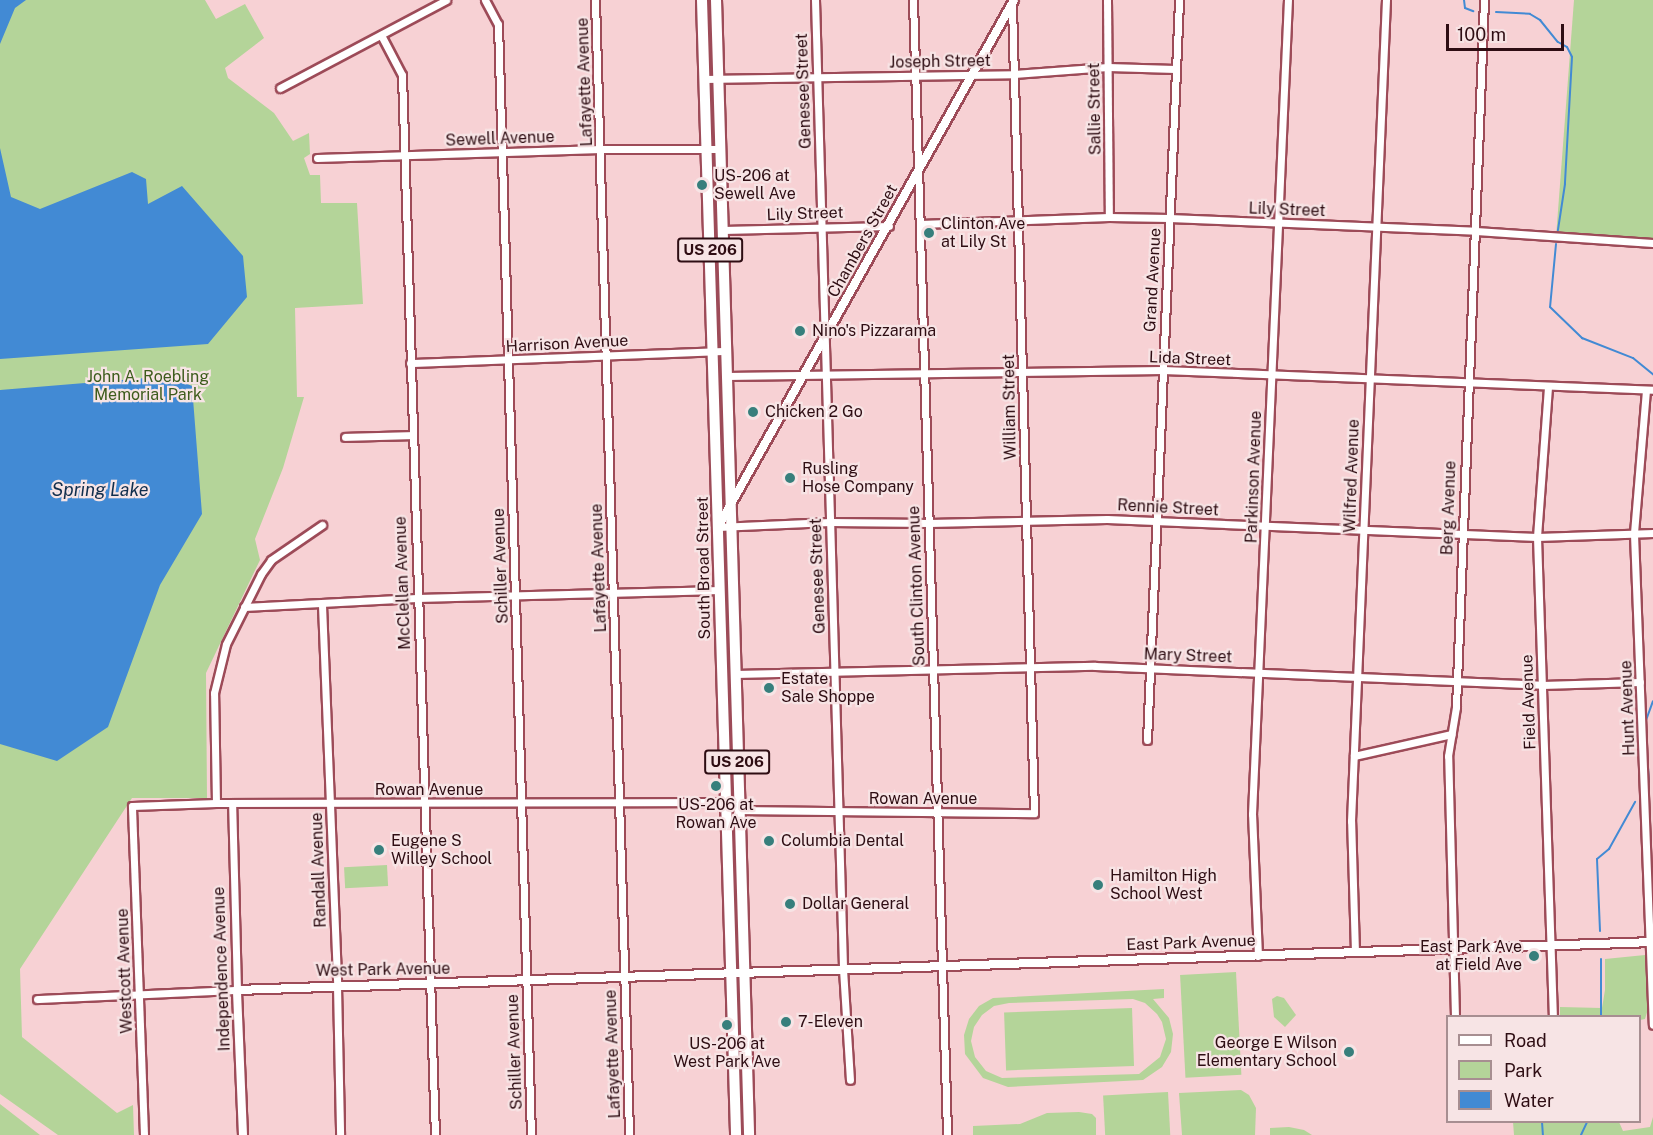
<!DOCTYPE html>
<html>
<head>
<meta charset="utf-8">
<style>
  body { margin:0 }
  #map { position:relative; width:1653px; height:1135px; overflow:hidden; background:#f7d1d4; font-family:"Public Sans",sans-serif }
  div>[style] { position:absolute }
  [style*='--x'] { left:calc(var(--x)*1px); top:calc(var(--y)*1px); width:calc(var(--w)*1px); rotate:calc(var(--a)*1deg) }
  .green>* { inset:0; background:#b4d499; transform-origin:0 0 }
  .water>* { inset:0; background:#428ad4 }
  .stream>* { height:2px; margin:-1px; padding:0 1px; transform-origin:1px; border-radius:1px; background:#428ad4 }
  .roads { filter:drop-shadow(2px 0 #9d4b58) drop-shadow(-2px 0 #9d4b58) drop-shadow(0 2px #9d4b58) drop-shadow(0 -2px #9d4b58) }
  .minor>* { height:7px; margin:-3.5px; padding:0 3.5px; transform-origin:3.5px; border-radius:3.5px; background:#fff }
  .tertiary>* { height:8px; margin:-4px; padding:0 4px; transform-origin:4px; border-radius:4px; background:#fff }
  .primary>* { height:10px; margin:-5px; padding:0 5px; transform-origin:5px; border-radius:5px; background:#fff }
  .dots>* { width:16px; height:16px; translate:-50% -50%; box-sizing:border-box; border:3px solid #f7e4e5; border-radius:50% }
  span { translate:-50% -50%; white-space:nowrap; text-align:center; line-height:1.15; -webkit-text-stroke:4.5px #f7e4e5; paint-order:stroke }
  .shield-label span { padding:2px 4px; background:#f7e4e5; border:2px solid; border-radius:4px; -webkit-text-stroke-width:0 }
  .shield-label { font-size:15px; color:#2e0d13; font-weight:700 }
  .street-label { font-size:16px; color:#2e0d13 }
  .poi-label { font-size:16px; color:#2e0d13 }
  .left { translate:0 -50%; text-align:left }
  .right { translate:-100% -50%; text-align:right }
  .park-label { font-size:16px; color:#3d5c1c }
  .water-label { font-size:18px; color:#112e4d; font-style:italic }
  .legend { position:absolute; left:1446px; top:1015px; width:195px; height:108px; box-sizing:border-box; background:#f7e4e5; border:2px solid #a78e91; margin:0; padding:8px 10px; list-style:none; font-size:18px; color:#2e0d13 }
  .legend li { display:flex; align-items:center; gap:12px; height:30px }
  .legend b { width:30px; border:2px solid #a78e91 }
  .scale { position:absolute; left:1446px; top:24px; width:118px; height:27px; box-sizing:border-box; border:3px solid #2e0d13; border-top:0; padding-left:8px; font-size:18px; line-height:21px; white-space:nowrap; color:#2e0d13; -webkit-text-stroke:4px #f7e4e5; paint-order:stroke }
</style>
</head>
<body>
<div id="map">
  <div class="green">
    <i style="clip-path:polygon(0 0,205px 0,216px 19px,245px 4px,264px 38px,225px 68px,228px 78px,274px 113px,293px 141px,309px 133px,310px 154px,304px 158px,310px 175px,320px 175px,321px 203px,357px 203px,363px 304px,295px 308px,297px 397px,304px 397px,283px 468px,255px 539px,260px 560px,206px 673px,207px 798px,132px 798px,20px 969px,22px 1037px,117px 1113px,133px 1105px,134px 1135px,58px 1135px,0 1094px)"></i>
    <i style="clip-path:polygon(1574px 0,1653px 0,1653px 243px,1556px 237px)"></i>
    <i style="left:387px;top:865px;width:21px;height:43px;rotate:87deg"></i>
    <i style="clip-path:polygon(1645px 955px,1648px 1009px,1645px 1019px,1640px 1020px,1640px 1016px,1560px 1016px,1560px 1007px,1602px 1008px,1605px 990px,1605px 959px)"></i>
    <i style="left:1236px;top:972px;width:103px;height:56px;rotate:87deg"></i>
    <i style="clip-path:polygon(evenodd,1164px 989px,1164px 998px,1153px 999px,1169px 1018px,1173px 1034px,1171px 1052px,1162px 1067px,1143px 1080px,1008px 1087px,983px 1078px,965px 1054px,964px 1035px,969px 1019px,979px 1006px,993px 998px,1164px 989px,1133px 999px,1145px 1003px,1157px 1014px,1162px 1022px,1166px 1039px,1160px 1057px,1139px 1074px,1002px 1078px,986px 1071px,975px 1057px,971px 1041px,974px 1027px,982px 1015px,994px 1006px,1009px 1003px,1133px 999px)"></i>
    <i style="clip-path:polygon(1277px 996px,1284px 998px,1296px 1015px,1285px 1027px,1274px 1017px,1272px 999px)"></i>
    <i style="left:1132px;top:1008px;width:58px;height:128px;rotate:88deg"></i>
    <i style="clip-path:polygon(1241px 1090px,1249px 1095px,1256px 1108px,1255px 1135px,1182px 1135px,1179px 1093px)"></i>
    <i style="left:1168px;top:1092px;width:43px;height:65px;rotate:87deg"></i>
    <i style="clip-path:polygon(0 1104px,40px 1135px,0 1135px)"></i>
    <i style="clip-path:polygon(1079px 1112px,1092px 1114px,1096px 1118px,1096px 1135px,973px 1135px,973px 1126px,1020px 1124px,1047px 1113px)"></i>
    <i style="clip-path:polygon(1653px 1117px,1653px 1135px,1514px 1135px,1513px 1122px,1619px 1122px,1623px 1131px,1650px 1127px)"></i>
    <i style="clip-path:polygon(1289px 1127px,1304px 1130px,1312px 1135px,1270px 1135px,1270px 1128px)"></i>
  </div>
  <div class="water">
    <i style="clip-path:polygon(0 0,26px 0,15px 8px,0 44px)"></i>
    <i style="clip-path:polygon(0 148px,11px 197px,40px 209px,132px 172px,146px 179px,148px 204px,182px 186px,243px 256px,247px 297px,208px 344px,0 359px)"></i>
    <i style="clip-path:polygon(170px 376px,192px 386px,202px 514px,160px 585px,108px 727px,57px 761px,0 744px,0 390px)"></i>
  </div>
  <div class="stream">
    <i style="--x:1464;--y:0;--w:8;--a:83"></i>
    <i style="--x:1465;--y:8;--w:9;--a:21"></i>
    <i style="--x:1496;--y:12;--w:34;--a:3"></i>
    <i style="--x:1530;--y:14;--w:12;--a:31"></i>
    <i style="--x:1540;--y:20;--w:28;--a:51"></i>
    <i style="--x:1558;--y:42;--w:10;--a:29"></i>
    <i style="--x:1567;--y:47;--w:11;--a:63"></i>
    <i style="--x:1572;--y:57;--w:127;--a:93.2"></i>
    <i style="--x:1565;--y:184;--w:47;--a:98.7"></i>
    <i style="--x:1556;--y:244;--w:63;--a:95.4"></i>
    <i style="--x:1550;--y:307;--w:45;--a:44.1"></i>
    <i style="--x:1582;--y:338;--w:55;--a:21.4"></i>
    <i style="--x:1633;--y:358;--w:26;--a:39"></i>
    <i style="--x:1649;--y:782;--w:59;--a:-93.9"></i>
    <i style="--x:1645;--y:723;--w:23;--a:-70"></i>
    <i style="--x:1600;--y:931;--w:72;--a:-92.4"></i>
    <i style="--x:1597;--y:859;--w:16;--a:-40"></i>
    <i style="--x:1609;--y:849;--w:54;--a:-61"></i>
    <i style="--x:1601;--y:1016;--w:57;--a:-90"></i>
    <i style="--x:1542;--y:1122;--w:13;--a:86"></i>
    <i style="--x:1581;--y:1135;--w:14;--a:-65"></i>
  </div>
  <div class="roads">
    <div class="minor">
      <i style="--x:485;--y:0;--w:27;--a:62"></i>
      <i style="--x:498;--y:24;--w:1111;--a:88.3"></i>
      <i style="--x:595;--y:0;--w:1136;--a:88.28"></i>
      <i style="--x:815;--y:0;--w:969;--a:88.34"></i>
      <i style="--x:843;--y:969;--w:111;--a:86.4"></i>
      <i style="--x:913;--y:0;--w:1136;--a:88.28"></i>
      <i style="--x:1107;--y:0;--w:217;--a:89.5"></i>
      <i style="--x:381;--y:35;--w:45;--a:62.3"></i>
      <i style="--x:402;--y:75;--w:1061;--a:88.22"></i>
      <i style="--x:704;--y:79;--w:310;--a:-0.9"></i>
      <i style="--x:1014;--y:74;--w:94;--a:-4.3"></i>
      <i style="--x:1108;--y:67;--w:67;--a:1.7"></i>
      <i style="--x:280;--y:88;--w:188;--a:-27.9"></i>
      <i style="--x:317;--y:158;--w:284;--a:-1.8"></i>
      <i style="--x:601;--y:149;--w:119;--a:0"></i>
      <i style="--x:920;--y:224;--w:189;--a:-2.1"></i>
      <i style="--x:1109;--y:217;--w:60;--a:1"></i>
      <i style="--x:1169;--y:218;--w:307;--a:2.4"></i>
      <i style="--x:1476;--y:231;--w:177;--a:3.9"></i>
      <i style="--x:723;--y:230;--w:166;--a:-1.4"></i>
      <i style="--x:410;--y:363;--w:316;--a:-2.2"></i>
      <i style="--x:726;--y:376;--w:437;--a:-0.8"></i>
      <i style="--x:1163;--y:370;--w:490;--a:2.3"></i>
      <i style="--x:1548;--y:387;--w:150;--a:94.2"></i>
      <i style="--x:1537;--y:537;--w:479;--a:88.1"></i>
      <i style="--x:1646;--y:390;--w:144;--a:94.8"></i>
      <i style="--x:1634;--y:534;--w:491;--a:87.8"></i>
      <i style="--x:345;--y:437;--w:67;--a:-1.7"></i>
      <i style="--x:718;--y:527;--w:112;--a:-2.6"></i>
      <i style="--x:830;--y:522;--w:99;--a:0.6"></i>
      <i style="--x:929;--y:523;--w:178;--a:-1.3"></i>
      <i style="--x:1107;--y:519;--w:430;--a:2.4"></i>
      <i style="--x:1537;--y:537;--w:116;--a:-2"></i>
      <i style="--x:322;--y:605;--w:381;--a:87.7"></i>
      <i style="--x:337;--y:986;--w:149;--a:88.8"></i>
      <i style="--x:244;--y:607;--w:173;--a:-3"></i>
      <i style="--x:417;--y:598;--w:303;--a:-1.5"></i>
      <i style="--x:735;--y:674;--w:360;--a:-1.3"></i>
      <i style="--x:1095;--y:666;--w:447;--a:2.4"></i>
      <i style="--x:1542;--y:685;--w:98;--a:-1.8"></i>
      <i style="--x:1147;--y:740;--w:741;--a:-87.52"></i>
      <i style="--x:1354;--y:756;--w:100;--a:-12.7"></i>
      <i style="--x:216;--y:803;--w:110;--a:-91"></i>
      <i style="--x:214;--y:693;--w:50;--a:-76.2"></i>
      <i style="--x:226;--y:644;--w:78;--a:-63.4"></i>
      <i style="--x:261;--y:574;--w:17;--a:-54"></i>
      <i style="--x:271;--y:560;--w:62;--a:-34.5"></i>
      <i style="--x:739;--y:810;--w:295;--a:0.6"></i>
      <i style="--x:1034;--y:813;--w:809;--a:-91.56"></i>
      <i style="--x:1355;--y:952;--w:131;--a:-91.7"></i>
      <i style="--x:1351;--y:821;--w:822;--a:-87.56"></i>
      <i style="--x:1258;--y:956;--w:142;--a:-92.4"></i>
      <i style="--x:1252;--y:814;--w:815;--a:-87.47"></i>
      <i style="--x:37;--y:999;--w:200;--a:-2.6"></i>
      <i style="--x:237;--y:990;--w:187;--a:-91.5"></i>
      <i style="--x:1455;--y:1016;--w:260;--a:-91.5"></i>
      <i style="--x:1448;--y:756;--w:50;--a:-80.7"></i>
      <i style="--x:1456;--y:707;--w:708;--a:-87.73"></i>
      <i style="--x:144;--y:1135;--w:329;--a:-92.1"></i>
      <i style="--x:132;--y:806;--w:84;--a:-2"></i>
      <i style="--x:216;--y:803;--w:509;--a:-0.11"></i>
    </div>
    <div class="tertiary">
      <i style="--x:718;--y:527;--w:604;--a:-60.68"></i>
      <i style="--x:243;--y:1135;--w:145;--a:-92.4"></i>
      <i style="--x:237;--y:990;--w:1417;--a:-1.94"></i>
    </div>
    <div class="primary">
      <i style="--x:702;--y:0;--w:1136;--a:88.28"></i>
      <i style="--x:716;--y:0;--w:1135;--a:88.33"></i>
    </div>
  </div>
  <div class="dots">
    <i style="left:702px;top:185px;background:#377f7c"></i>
    <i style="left:929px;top:233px;background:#377f7c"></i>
    <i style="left:800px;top:331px;background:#377f7c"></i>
    <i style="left:753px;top:412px;background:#377f7c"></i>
    <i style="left:790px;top:478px;background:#377f7c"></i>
    <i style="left:769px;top:688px;background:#377f7c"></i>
    <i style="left:716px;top:786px;background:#377f7c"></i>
    <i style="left:769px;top:841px;background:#377f7c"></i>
    <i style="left:379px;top:850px;background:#377f7c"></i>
    <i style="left:1098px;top:885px;background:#377f7c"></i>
    <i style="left:790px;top:904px;background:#377f7c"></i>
    <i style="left:1534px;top:956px;background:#377f7c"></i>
    <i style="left:786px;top:1022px;background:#377f7c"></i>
    <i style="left:727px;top:1025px;background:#377f7c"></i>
    <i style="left:1349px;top:1052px;background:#377f7c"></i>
  </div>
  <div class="shield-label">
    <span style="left:710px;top:250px">US 206</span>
    <span style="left:737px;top:762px">US 206</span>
  </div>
  <div class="street-label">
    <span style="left:940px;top:62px;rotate:-1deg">Joseph Street</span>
    <span style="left:585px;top:82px;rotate:-92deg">Lafayette Avenue</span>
    <span style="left:804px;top:91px;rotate:-92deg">Genesee Street</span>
    <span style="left:1095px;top:109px;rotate:-91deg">Sallie Street</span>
    <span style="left:500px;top:139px;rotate:-2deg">Sewell Avenue</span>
    <span style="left:1287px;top:210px;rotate:2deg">Lily Street</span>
    <span style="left:805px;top:214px;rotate:-2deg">Lily Street</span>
    <span style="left:863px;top:241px;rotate:-61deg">Chambers Street</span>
    <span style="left:1153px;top:280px;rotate:-87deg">Grand Avenue</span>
    <span style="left:567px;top:344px;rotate:-3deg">Harrison Avenue</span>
    <span style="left:1190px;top:359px;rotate:2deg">Lida Street</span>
    <span style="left:1010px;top:407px;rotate:-91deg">William Street</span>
    <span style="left:1352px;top:476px;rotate:-88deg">Wilfred Avenue</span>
    <span style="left:1254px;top:477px;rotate:-88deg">Parkinson Avenue</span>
    <span style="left:1168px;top:508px;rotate:3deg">Rennie Street</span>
    <span style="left:1449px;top:508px;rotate:-88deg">Berg Avenue</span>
    <span style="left:501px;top:566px;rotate:-92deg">Schiller Avenue</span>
    <span style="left:599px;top:568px;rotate:-92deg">Lafayette Avenue</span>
    <span style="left:704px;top:568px;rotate:-91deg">South Broad Street</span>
    <span style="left:818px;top:576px;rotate:-92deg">Genesee Street</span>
    <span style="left:403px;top:583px;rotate:-92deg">McClellan Avenue</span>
    <span style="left:917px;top:586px;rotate:-92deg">South Clinton Avenue</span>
    <span style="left:1188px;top:656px;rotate:2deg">Mary Street</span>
    <span style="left:1529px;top:702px;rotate:-92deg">Field Avenue</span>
    <span style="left:1628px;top:708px;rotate:-92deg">Hunt Avenue</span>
    <span style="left:429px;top:790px">Rowan Avenue</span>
    <span style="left:923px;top:799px">Rowan Avenue</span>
    <span style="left:319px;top:870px;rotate:-92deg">Randall Avenue</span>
    <span style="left:1191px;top:943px;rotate:-2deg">East Park Avenue</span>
    <span style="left:222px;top:969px;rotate:-92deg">Independence Avenue</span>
    <span style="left:383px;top:970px;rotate:-1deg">West Park Avenue</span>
    <span style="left:125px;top:971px;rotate:-92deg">Westcott Avenue</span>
    <span style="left:515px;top:1052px;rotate:-92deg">Schiller Avenue</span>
    <span style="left:613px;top:1054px;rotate:-92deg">Lafayette Avenue</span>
  </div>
  <div class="poi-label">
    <span class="left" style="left:714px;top:185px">US-206 at<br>Sewell Ave</span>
    <span class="left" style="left:941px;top:233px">Clinton Ave<br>at Lily St</span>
    <span class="left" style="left:812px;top:331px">Nino's Pizzarama</span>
    <span class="left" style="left:765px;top:412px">Chicken 2 Go</span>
    <span class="left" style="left:802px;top:478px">Rusling<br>Hose Company</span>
    <span class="left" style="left:781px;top:688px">Estate<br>Sale Shoppe</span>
    <span style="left:716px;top:814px">US-206 at<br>Rowan Ave</span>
    <span class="left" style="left:391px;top:850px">Eugene S<br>Willey School</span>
    <span class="left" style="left:781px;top:841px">Columbia Dental</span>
    <span class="left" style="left:1110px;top:885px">Hamilton High<br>School West</span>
    <span class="left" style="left:802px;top:904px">Dollar General</span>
    <span class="right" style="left:1522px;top:956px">East Park Ave<br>at Field Ave</span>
    <span class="left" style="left:798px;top:1022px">7-Eleven</span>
    <span class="right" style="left:1337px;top:1052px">George E Wilson<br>Elementary School</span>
    <span style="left:727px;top:1053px">US-206 at<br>West Park Ave</span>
  </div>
  <div class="park-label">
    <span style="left:148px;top:386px">John A. Roebling<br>Memorial Park</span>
  </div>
  <div class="water-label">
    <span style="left:100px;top:490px">Spring Lake</span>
  </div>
  <ul class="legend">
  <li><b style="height:8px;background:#fff"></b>Road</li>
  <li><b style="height:16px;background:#b4d499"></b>Park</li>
  <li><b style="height:16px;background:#428ad4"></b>Water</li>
  </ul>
  <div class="scale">100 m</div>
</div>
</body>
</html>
